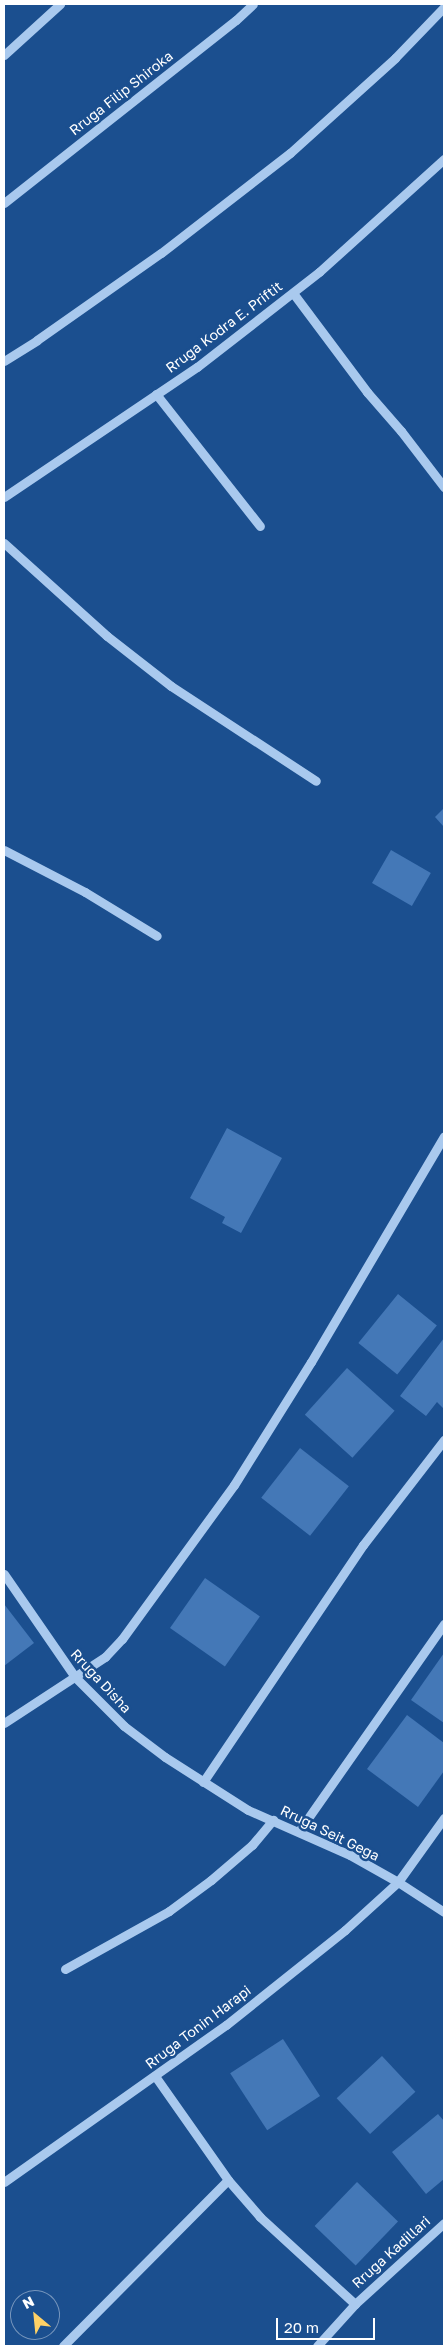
<!DOCTYPE html>
<html>
<head>
<meta charset="utf-8">
<style>
  body { margin:0 }
  #map { position:relative; width:448px; height:2350px; overflow:hidden; background:#1b4f8f; font-family:"Golos Text",sans-serif }
  div>[style] { position:absolute }
  [style*='--x'] { left:calc(var(--x)*1px); top:calc(var(--y)*1px); width:calc(var(--w)*1px); rotate:calc(var(--a)*1deg) }
  .building>* { inset:0; background:#4478b7; transform-origin:0 0 }
  .minor>* { height:9px; margin:-4.5px; padding:0 4.5px; transform-origin:4.5px; border-radius:4.5px; background:#a9c9ee }
  span { translate:-50% -50%; white-space:nowrap; text-align:center; line-height:1.15; -webkit-text-stroke:5px #1b4f8f; paint-order:stroke }
  .street-label { font-size:14px; color:#fff }
  .frame { position:absolute; inset:0; border:5px solid #fff; pointer-events:none }
  .north { position:absolute; left:10px; top:2290px; width:50px; height:50px; box-sizing:border-box; background:#1b4f8f; border:1px solid #7695bc; border-radius:50%; rotate:332deg; font-size:14px; font-weight:700; line-height:20px; text-align:center; color:#fff }
  .north::after { content:''; display:block; margin:auto; width:18px; height:22px; background:#ffd166; clip-path:polygon(50% 0,100% 100%,50% 72%,0 100%) }
  .scale { position:absolute; left:276px; top:2318px; width:99px; height:22px; box-sizing:border-box; border:2px solid #fff; border-top:0; padding-left:6px; font-size:15px; line-height:18px; white-space:nowrap; color:#fff; -webkit-text-stroke:4px #1b4f8f; paint-order:stroke }
</style>
</head>
<body>
<div id="map">
  <div class="building">
    <i style="clip-path:polygon(444px 808px,444px 827px,435px 817px)"></i>
    <i style="left:391px;top:850px;width:46px;height:38px;rotate:30deg"></i>
    <i style="clip-path:polygon(227px 1128px,282px 1158px,241px 1233px,222px 1223px,225px 1217px,190px 1198px)"></i>
    <i style="left:398px;top:1294px;width:50px;height:63px;rotate:39deg"></i>
    <i style="clip-path:polygon(444px 1338px,444px 1409px,437px 1402px,426px 1416px,400px 1396px)"></i>
    <i style="left:347px;top:1368px;width:64px;height:63px;rotate:42deg"></i>
    <i style="left:300px;top:1448px;width:62px;height:63px;rotate:38deg"></i>
    <i style="left:205px;top:1578px;width:67px;height:61px;rotate:35deg"></i>
    <i style="clip-path:polygon(4px 1604px,34px 1643px,4px 1666px)"></i>
    <i style="clip-path:polygon(444px 1653px,444px 1723px,411px 1700px)"></i>
    <i style="clip-path:polygon(407px 1715px,444px 1743px,444px 1771px,418px 1807px,367px 1769px)"></i>
    <i style="left:283px;top:2039px;width:68px;height:63px;rotate:57deg"></i>
    <i style="left:382px;top:2056px;width:49px;height:62px;rotate:47deg"></i>
    <i style="clip-path:polygon(438px 2114px,444px 2121px,444px 2179px,426px 2194px,392px 2152px)"></i>
    <i style="left:357px;top:2182px;width:57px;height:61px;rotate:44deg"></i>
  </div>
  <div class="minor">
    <i style="--x:4;--y:55;--w:76;--a:-42.3"></i>
    <i style="--x:4;--y:203;--w:295;--a:-38.3"></i>
    <i style="--x:236;--y:20;--w:23;--a:-43"></i>
    <i style="--x:293;--y:293;--w:124;--a:53.2"></i>
    <i style="--x:367;--y:392;--w:52;--a:48.9"></i>
    <i style="--x:401;--y:431;--w:71;--a:52.5"></i>
    <i style="--x:4;--y:361;--w:39;--a:-32"></i>
    <i style="--x:37;--y:340;--w:151;--a:-35.1"></i>
    <i style="--x:161;--y:253;--w:163;--a:-37.8"></i>
    <i style="--x:290;--y:153;--w:142;--a:-42.1"></i>
    <i style="--x:395;--y:58;--w:71;--a:-46.1"></i>
    <i style="--x:156;--y:394;--w:168;--a:51.8"></i>
    <i style="--x:4;--y:497;--w:233;--a:-34"></i>
    <i style="--x:197;--y:367;--w:155;--a:-37.9"></i>
    <i style="--x:319;--y:272;--w:169;--a:-42.1"></i>
    <i style="--x:4;--y:543;--w:139;--a:42.1"></i>
    <i style="--x:107;--y:636;--w:81;--a:38"></i>
    <i style="--x:171;--y:686;--w:173;--a:33.2"></i>
    <i style="--x:4;--y:850;--w:91;--a:27.4"></i>
    <i style="--x:85;--y:892;--w:84;--a:31.4"></i>
    <i style="--x:4;--y:1574;--w:125;--a:55.4"></i>
    <i style="--x:75;--y:1677;--w:69;--a:45"></i>
    <i style="--x:124;--y:1726;--w:51;--a:37.1"></i>
    <i style="--x:165;--y:1757;--w:98;--a:32.6"></i>
    <i style="--x:248;--y:1810;--w:111;--a:23.8"></i>
    <i style="--x:350;--y:1855;--w:55;--a:29.4"></i>
    <i style="--x:398;--y:1882;--w:55;--a:33.1"></i>
    <i style="--x:4;--y:1723;--w:121;--a:-33.2"></i>
    <i style="--x:105;--y:1657;--w:25;--a:-47"></i>
    <i style="--x:122;--y:1639;--w:190;--a:-54"></i>
    <i style="--x:234;--y:1485;--w:145;--a:-58"></i>
    <i style="--x:311;--y:1362;--w:262;--a:-59.5"></i>
    <i style="--x:203;--y:1782;--w:286;--a:-56"></i>
    <i style="--x:363;--y:1545;--w:133;--a:-52.4"></i>
    <i style="--x:299;--y:1831;--w:253;--a:-55"></i>
    <i style="--x:65;--y:1969;--w:119;--a:-29.1"></i>
    <i style="--x:169;--y:1911;--w:52;--a:-36.4"></i>
    <i style="--x:211;--y:1880;--w:54;--a:-40.5"></i>
    <i style="--x:252;--y:1845;--w:33;--a:-50"></i>
    <i style="--x:155;--y:2076;--w:127;--a:54.9"></i>
    <i style="--x:228;--y:2180;--w:49;--a:49.1"></i>
    <i style="--x:260;--y:2217;--w:129;--a:42.5"></i>
    <i style="--x:4;--y:2182;--w:272;--a:-35.3"></i>
    <i style="--x:226;--y:2025;--w:152;--a:-38.6"></i>
    <i style="--x:345;--y:1930;--w:72;--a:-42.2"></i>
    <i style="--x:398;--y:1882;--w:79;--a:-54.3"></i>
    <i style="--x:63;--y:2346;--w:234;--a:-45.2"></i>
    <i style="--x:317;--y:2346;--w:57;--a:-47.9"></i>
    <i style="--x:355;--y:2304;--w:120;--a:-42.3"></i>
  </div>
  <div class="street-label">
    <span style="left:121px;top:93px;rotate:-38deg">Rruga Filip Shiroka</span>
    <span style="left:224px;top:327px;rotate:-37deg">Rruga Kodra E. Priftit</span>
    <span style="left:101px;top:1681px;rotate:47deg">Rruga Disha</span>
    <span style="left:330px;top:1833px;rotate:26deg">Rruga Seit Gega</span>
    <span style="left:198px;top:2027px;rotate:-37deg">Rruga Tonin Harapi</span>
    <span style="left:391px;top:2252px;rotate:-42deg">Rruga Kadillari</span>
  </div>
  <div class="frame"></div>
  <div class="north">N</div>
  <div class="scale">20 m</div>
</div>
</body>
</html>
